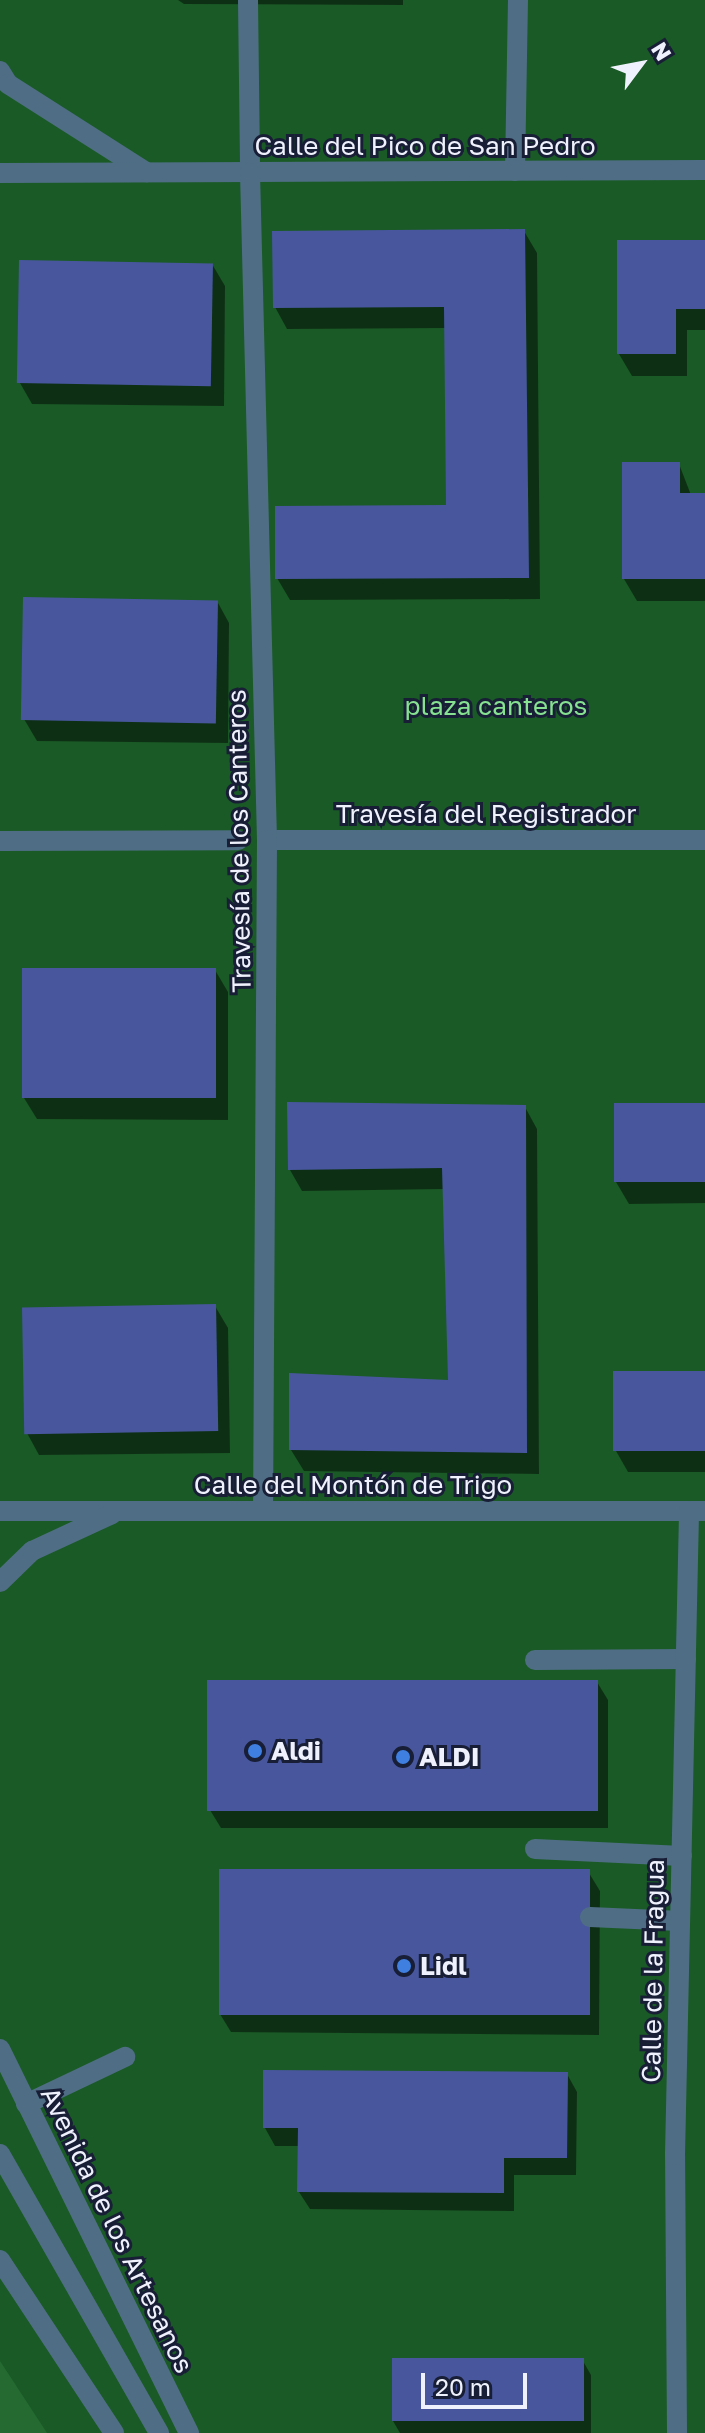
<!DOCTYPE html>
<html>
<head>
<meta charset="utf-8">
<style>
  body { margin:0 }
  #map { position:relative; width:705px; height:2433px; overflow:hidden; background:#212741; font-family:"Golos Text",sans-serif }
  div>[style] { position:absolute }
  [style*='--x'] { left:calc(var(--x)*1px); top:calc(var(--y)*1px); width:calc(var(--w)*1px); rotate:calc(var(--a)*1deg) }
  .green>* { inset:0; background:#1a5a26; transform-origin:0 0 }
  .forest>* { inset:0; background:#256b31 }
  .shadow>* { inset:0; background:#0007 }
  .building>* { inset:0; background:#48579d; transform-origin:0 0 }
  .service>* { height:20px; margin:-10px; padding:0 10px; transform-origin:10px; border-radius:10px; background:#4f6e85 }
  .pedestrian>* { height:20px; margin:-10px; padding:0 10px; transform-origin:10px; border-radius:10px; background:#4f6e85 }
  .minor>* { height:20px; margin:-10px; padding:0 10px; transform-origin:10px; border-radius:10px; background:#4f6e85 }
  .dots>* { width:22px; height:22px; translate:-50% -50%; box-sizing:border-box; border:4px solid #181e36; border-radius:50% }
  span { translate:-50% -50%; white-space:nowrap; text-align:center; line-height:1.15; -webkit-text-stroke:6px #181e36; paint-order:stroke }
  .street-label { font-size:26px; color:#eff2fc }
  .park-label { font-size:26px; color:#86e290 }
  .poi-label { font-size:26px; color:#eff2fc; font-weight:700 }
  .left { translate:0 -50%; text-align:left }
  .north { position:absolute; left:601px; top:24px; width:80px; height:80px; -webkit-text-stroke:6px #181e36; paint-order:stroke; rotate:58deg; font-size:22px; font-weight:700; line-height:32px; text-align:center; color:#eff2fc }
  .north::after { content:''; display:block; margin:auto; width:28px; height:36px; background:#eff2fc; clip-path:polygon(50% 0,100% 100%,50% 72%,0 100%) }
  .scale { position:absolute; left:421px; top:2373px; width:106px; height:36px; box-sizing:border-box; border:4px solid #eff2fc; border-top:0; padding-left:10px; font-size:24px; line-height:28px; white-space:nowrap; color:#eff2fc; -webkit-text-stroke:6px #181e36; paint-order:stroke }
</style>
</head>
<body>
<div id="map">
  <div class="green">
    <i style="left:0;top:0;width:705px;height:2433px"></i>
  </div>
  <div class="forest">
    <i style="clip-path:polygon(0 2361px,47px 2433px,0 2433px)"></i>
  </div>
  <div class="shadow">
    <i style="clip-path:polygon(178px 0,403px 0,403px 5px,184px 4px)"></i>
    <i style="clip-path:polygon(524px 231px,537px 253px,540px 599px,290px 600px,277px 578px,448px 507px,446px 328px,287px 329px,275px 307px)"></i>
    <i style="clip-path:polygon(705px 242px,705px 330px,687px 330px,687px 376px,632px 376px,619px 354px)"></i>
    <i style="clip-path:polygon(212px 264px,225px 286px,224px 406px,32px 404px,20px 383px)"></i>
    <i style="clip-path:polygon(679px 464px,691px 495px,705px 495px,705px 601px,637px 601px,624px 579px)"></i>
    <i style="clip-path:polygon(217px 601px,229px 623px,228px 743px,37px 741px,24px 719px)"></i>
    <i style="clip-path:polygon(215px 970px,228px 992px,228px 1120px,37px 1119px,24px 1098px)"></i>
    <i style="clip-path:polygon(705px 1105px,705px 1203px,629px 1204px,616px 1182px)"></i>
    <i style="clip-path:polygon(525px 1107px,537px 1129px,539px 1474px,304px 1471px,291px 1450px,450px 1382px,444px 1189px,302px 1191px,290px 1170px)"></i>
    <i style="clip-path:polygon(215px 1306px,228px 1328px,230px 1453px,39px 1455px,27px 1433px)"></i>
    <i style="clip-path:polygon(705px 1373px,705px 1472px,628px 1472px,616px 1451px)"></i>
    <i style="clip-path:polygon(597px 1682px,608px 1700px,608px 1828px,221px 1828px,210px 1810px)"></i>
    <i style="clip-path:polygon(589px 1873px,600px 1891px,599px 2035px,231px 2032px,220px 2014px)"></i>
    <i style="clip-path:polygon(567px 2074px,577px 2092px,576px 2175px,514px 2175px,514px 2211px,310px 2209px,299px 2192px,300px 2146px,275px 2146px,265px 2128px)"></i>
    <i style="clip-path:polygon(583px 2361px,591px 2375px,591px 2433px,400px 2433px,393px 2421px)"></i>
  </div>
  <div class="building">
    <i style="clip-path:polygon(525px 229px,529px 578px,275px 579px,275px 506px,446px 505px,444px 307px,273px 308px,272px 231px)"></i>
    <i style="clip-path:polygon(617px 240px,705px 240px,705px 309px,676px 309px,676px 354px,617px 354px)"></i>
    <i style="left:19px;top:260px;width:194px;height:123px;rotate:1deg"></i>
    <i style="clip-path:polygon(622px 462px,680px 462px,680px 493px,705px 493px,705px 579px,622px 579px)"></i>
    <i style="left:23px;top:597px;width:195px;height:123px;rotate:1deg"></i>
    <i style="left:22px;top:968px;width:194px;height:130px"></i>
    <i style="clip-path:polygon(287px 1102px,526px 1105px,527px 1453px,289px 1450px,289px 1373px,448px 1380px,442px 1168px,288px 1170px)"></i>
    <i style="left:614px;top:1103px;width:91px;height:79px"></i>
    <i style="left:216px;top:1304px;width:127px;height:194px;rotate:89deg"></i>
    <i style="left:613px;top:1371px;width:92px;height:80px"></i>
    <i style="left:207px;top:1680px;width:391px;height:131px"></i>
    <i style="left:219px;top:1869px;width:371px;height:146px"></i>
    <i style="clip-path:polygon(263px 2070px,568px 2072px,567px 2158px,504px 2158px,504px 2193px,297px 2192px,298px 2128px,263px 2128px)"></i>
    <i style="left:392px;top:2358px;width:192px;height:63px"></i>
  </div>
  <div class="service">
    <i style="--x:535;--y:1660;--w:151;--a:-0.4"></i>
    <i style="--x:535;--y:1849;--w:147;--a:2.7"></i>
    <i style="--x:590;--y:1917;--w:90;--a:2.5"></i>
    <i style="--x:26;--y:2104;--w:110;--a:-25.4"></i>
  </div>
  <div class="pedestrian">
    <i style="--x:248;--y:0;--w:173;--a:89.3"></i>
    <i style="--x:267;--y:840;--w:438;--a:0"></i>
    <i style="--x:0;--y:841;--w:238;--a:-0.2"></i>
  </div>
  <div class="minor">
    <i style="--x:0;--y:71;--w:15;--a:58"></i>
    <i style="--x:8;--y:84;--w:164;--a:32.5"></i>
    <i style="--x:515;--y:171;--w:171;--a:-89"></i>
    <i style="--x:0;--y:173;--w:705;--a:-0.24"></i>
    <i style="--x:250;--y:173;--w:667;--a:88.54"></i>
    <i style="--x:267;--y:840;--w:670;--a:90.34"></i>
    <i style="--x:0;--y:1511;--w:705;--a:0"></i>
    <i style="--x:0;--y:1582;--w:45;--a:-44.1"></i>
    <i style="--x:32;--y:1551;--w:88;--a:-24.8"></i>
    <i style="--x:0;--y:2049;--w:428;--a:63.8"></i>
    <i style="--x:0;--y:2154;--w:321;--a:60.3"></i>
    <i style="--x:0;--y:2260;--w:207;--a:56.6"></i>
    <i style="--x:677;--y:2433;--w:278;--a:-90.4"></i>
    <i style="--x:675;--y:2155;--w:644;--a:-88.75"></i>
  </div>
  <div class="dots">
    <i style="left:255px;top:1751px;background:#3f7fe0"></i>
    <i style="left:403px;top:1757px;background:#3f7fe0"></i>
    <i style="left:404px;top:1966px;background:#3f7fe0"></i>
  </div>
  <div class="street-label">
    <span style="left:425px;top:146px">Calle del Pico de San Pedro</span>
    <span style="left:486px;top:814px">Travesía del Registrador</span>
    <span style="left:239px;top:841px;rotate:-91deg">Travesía de los Canteros</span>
    <span style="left:353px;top:1485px">Calle del Montón de Trigo</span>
    <span style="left:653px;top:1971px;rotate:-89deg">Calle de la Fragua</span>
    <span style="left:117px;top:2230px;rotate:64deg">Avenida de los Artesanos</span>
  </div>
  <div class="park-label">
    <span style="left:496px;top:706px">plaza canteros</span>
  </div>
  <div class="poi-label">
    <span class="left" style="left:271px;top:1751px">Aldi</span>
    <span class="left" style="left:419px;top:1757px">ALDI</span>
    <span class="left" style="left:420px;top:1966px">Lidl</span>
  </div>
  <div class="north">N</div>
  <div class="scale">20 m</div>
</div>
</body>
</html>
